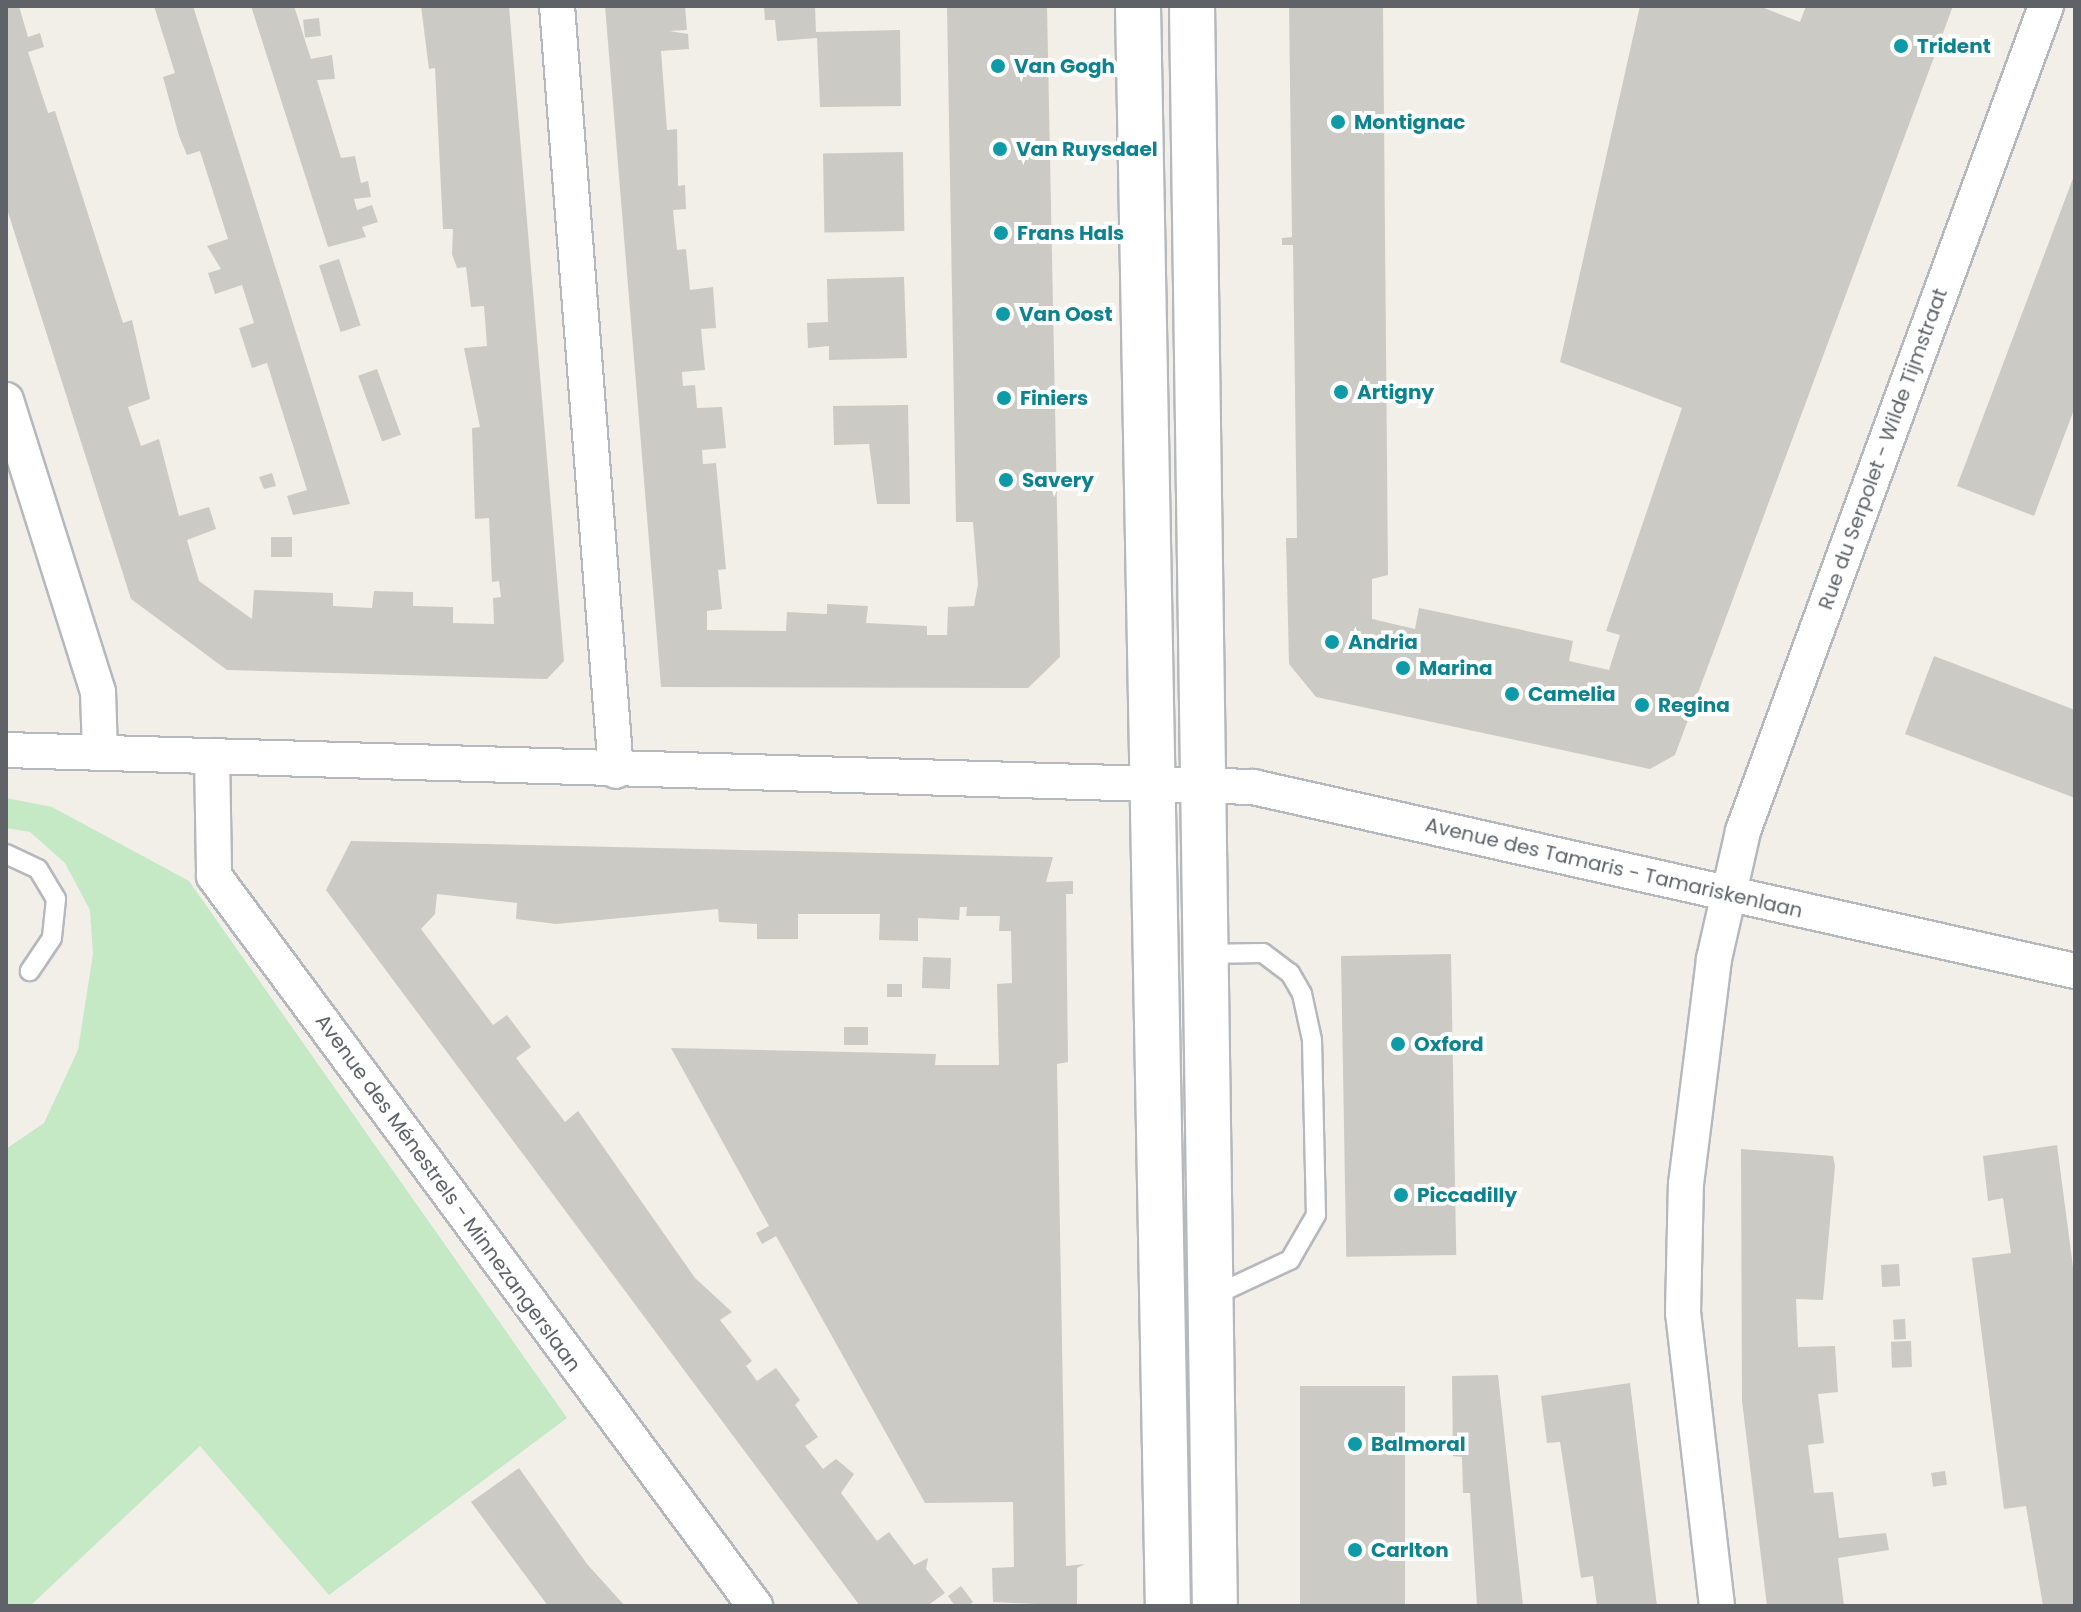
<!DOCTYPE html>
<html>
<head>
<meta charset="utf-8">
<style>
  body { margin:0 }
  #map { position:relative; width:2081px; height:1612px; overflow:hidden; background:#f1efe8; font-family:Poppins,sans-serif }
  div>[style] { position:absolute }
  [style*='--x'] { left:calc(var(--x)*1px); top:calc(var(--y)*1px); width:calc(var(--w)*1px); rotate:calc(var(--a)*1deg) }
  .green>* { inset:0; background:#c5e8c5 }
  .building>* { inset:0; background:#cccac5; transform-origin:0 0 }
  .roads { filter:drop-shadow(2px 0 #b5b8bc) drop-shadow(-2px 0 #b5b8bc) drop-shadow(0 2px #b5b8bc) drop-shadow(0 -2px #b5b8bc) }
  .service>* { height:18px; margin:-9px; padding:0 9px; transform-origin:9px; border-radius:9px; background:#fff }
  .minor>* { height:34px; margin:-17px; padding:0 17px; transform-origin:17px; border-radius:17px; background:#fff }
  .tertiary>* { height:44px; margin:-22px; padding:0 22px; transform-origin:22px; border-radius:22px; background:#fff }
  .dots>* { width:22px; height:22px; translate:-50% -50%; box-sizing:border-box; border:4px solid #fff; border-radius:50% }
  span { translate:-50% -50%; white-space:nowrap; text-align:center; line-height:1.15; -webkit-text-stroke:8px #fff; paint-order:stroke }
  .culture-label { font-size:20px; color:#0d838f; font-weight:700 }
  .left { translate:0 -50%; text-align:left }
  .street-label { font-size:20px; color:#5f6368 }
  .frame { position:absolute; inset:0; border:8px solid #5f6368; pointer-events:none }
</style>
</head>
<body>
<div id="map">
  <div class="green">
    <i style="clip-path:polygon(6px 798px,52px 807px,189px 881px,567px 1418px,329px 1595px,200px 1446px,30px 1606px,6px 1606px,6px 1149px,44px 1123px,78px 1050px,93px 954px,90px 910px,65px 863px,30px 832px,6px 828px)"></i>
  </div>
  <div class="building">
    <i style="clip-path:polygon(6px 6px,19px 6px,28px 37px,40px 33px,44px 47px,28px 52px,48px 113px,55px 111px,123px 323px,132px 320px,150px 399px,128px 407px,141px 446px,159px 439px,179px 516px,209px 507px,216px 529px,187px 540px,199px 581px,252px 619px,254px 590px,333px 593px,333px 606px,372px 608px,374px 591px,413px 592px,413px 606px,453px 607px,453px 623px,494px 624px,493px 598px,501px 597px,499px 581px,492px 582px,489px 518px,475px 519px,472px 428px,480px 427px,464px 348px,487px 346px,484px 306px,471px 307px,466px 267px,457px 268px,452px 254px,453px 229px,443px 229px,435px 68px,429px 69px,421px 6px,509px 6px,564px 661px,547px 679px,227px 670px,131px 599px,6px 206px)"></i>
    <i style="clip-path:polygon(154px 6px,193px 6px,350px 504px,293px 515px,287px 496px,307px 490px,267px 363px,252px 368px,239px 328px,254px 323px,242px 285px,215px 294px,208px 273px,221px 269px,207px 246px,228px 239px,200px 151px,187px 155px,179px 136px,163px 77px,175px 73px)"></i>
    <i style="clip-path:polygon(251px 6px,294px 6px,311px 59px,332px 55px,335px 79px,317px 80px,341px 158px,355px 156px,361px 183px,368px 181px,371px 197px,354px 199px,357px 210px,372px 205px,378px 222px,362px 227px,366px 237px,328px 247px)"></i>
    <i style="clip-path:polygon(605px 6px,685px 6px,687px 30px,669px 31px,688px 34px,689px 49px,661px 51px,667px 130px,677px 129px,678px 186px,685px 185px,686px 209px,673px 210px,677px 250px,686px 249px,690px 290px,713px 287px,716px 328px,701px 329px,705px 370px,682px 372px,683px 386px,695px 385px,697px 408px,722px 407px,726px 448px,702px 450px,703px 464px,716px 463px,726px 569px,718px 570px,722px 609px,707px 611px,707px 630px,786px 631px,787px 612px,827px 614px,827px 604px,868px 606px,866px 623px,927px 626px,927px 635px,947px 635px,948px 607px,974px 606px,978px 584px,973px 522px,956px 522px,947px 6px,1047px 6px,1060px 657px,1028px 688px,661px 687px)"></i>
    <i style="clip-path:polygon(764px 6px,815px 6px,816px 32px,900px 30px,901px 106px,820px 107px,817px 38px,777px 41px,775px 20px,765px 20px)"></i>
    <i style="clip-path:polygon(1289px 6px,1383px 6px,1388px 575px,1372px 579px,1372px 619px,1415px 629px,1419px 608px,1448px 614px,1573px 641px,1569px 661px,1609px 670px,1620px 635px,1606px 631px,1682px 408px,1560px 362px,1640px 6px,1759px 6px,1800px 22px,1806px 6px,1953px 6px,1675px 755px,1650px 769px,1316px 697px,1289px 664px,1286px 538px,1297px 538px,1293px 245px,1282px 245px,1282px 238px,1292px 237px)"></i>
    <i style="left:319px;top:18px;width:18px;height:16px;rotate:84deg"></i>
    <i style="left:903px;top:152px;width:79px;height:80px;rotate:89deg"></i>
    <i style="clip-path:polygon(2075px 173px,2075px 407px,2034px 516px,1957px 486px)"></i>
    <i style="left:339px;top:259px;width:70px;height:21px;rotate:72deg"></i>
    <i style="clip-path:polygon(904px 277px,907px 358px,829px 360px,829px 346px,808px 348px,807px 323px,828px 322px,827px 279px)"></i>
    <i style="left:377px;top:369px;width:70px;height:20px;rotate:70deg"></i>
    <i style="clip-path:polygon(908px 405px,910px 504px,877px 504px,869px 444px,834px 445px,833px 406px)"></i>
    <i style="clip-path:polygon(272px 473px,276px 486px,264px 489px,259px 477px)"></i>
    <i style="left:271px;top:537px;width:21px;height:20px"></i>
    <i style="clip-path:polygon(1934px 656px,2075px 710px,2075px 798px,1905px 734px)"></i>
    <i style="clip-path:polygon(351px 841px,1053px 857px,1046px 882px,1073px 881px,1073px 894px,1066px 894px,1068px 1062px,1057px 1064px,1066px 1566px,1085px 1564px,1077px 1568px,1077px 1606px,993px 1602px,992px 1568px,1014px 1567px,1013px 1502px,925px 1503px,776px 1236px,762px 1244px,756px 1233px,769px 1226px,671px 1048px,936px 1054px,935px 1065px,999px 1065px,997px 984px,1012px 983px,1011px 931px,999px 931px,1000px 916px,966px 916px,967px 907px,960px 907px,959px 920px,918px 918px,918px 941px,879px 940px,880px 914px,798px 914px,798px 939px,757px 939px,757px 924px,719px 922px,718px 909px,556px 924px,516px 919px,517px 903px,437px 894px,435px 914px,421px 929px,493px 1025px,507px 1015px,531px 1047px,516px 1058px,565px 1122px,578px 1111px,695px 1278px,732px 1312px,720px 1320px,752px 1361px,746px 1366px,757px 1381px,776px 1368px,800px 1400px,795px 1405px,818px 1437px,805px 1446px,823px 1469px,836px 1459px,854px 1474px,841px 1493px,877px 1541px,889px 1532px,914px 1565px,928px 1558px,926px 1569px,945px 1593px,927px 1606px,860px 1606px,326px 890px)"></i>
    <i style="left:1451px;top:954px;width:301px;height:110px;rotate:89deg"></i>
    <i style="left:923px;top:957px;width:28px;height:31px;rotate:2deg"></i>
    <i style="left:887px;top:984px;width:15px;height:13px"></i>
    <i style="left:844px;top:1027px;width:24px;height:18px"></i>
    <i style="clip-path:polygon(2057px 1145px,2075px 1282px,2075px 1606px,2043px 1606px,2026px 1506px,2004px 1509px,1972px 1258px,2011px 1253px,2003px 1198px,1988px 1201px,1983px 1156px)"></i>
    <i style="clip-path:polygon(1741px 1149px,1833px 1156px,1835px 1166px,1823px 1300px,1796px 1299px,1798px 1347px,1835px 1346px,1838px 1392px,1818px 1394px,1824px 1443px,1808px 1445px,1814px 1493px,1833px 1492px,1839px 1538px,1886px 1533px,1889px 1550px,1838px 1558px,1844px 1606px,1767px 1606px,1742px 1401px)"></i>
    <i style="left:1899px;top:1264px;width:22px;height:18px;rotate:87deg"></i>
    <i style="left:1905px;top:1319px;width:20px;height:12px;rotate:87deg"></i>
    <i style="left:1911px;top:1341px;width:26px;height:20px;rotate:88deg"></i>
    <i style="clip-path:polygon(1498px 1375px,1523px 1606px,1477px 1606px,1470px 1493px,1463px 1493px,1462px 1457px,1453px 1456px,1452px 1376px)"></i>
    <i style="clip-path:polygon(1630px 1383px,1657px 1606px,1597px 1606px,1593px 1576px,1581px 1578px,1560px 1442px,1547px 1443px,1541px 1396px)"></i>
    <i style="left:1405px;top:1386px;width:220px;height:105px;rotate:90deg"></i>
    <i style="clip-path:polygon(519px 1468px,587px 1564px,625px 1606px,548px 1606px,471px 1502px)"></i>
    <i style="left:1945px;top:1471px;width:14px;height:14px;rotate:82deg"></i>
    <i style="clip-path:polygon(961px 1586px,973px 1602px,968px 1606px,955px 1606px,948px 1596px)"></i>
  </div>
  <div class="roads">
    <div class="service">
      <i style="--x:6;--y:854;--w:35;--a:25"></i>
      <i style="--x:38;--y:869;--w:35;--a:59"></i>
      <i style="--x:56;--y:899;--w:39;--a:96"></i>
      <i style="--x:52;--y:938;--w:40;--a:124"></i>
      <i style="--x:1205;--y:954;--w:58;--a:-1"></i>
      <i style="--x:1263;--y:953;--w:34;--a:37"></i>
      <i style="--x:1290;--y:973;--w:24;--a:60"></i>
      <i style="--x:1302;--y:994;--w:47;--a:77.7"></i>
      <i style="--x:1312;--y:1040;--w:175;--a:88.7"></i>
      <i style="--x:1316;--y:1215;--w:52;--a:120"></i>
      <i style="--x:1290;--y:1260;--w:87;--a:154.9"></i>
    </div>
    <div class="minor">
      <i style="--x:557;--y:6;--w:767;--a:85.59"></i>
      <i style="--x:6;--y:400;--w:306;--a:72.5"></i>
      <i style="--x:98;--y:692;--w:60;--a:88.1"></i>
      <i style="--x:6;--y:750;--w:1248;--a:1.7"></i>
      <i style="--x:1253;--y:787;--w:842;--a:12.62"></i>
      <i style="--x:212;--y:756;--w:120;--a:89"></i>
      <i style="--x:214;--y:876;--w:909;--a:53.46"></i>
      <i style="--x:1717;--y:1606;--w:295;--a:-96.6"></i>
      <i style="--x:1683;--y:1313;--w:129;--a:-88.7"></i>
      <i style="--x:1686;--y:1184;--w:227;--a:-82.9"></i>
      <i style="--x:1714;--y:959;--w:131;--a:-77.2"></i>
      <i style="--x:1743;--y:831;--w:879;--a:-69.83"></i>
    </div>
    <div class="tertiary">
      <i style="--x:1138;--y:6;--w:1600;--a:88.93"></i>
      <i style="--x:1192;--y:6;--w:1600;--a:89.18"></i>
    </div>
  </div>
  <div class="dots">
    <i style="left:1901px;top:46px;background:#0f9aa8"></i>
    <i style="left:998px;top:66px;background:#0f9aa8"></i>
    <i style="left:1338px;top:122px;background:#0f9aa8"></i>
    <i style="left:1000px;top:149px;background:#0f9aa8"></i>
    <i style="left:1001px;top:233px;background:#0f9aa8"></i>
    <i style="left:1003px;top:314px;background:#0f9aa8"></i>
    <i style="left:1341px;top:392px;background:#0f9aa8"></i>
    <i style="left:1004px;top:398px;background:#0f9aa8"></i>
    <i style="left:1006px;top:480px;background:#0f9aa8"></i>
    <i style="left:1332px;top:642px;background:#0f9aa8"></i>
    <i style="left:1403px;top:668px;background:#0f9aa8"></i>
    <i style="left:1512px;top:694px;background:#0f9aa8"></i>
    <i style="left:1642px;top:705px;background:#0f9aa8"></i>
    <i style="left:1398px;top:1044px;background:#0f9aa8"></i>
    <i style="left:1401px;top:1195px;background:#0f9aa8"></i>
    <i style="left:1355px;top:1444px;background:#0f9aa8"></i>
    <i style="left:1355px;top:1550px;background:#0f9aa8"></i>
  </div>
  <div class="culture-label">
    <span class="left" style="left:1917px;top:46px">Trident</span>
    <span class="left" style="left:1014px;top:66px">Van Gogh</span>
    <span class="left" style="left:1354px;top:122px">Montignac</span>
    <span class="left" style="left:1016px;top:149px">Van Ruysdael</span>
    <span class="left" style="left:1017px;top:233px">Frans Hals</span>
    <span class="left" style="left:1019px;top:314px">Van Oost</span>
    <span class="left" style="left:1357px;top:392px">Artigny</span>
    <span class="left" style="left:1020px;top:398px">Finiers</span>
    <span class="left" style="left:1022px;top:480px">Savery</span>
    <span class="left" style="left:1348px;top:642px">Andria</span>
    <span class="left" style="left:1419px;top:668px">Marina</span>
    <span class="left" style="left:1528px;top:694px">Camelia</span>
    <span class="left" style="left:1658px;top:705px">Regina</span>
    <span class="left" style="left:1414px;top:1044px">Oxford</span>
    <span class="left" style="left:1417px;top:1195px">Piccadilly</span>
    <span class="left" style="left:1371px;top:1444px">Balmoral</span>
    <span class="left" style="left:1371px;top:1550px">Carlton</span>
  </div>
  <div class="street-label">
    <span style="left:1883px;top:449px;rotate:-70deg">Rue du Serpolet - Wilde Tijmstraat</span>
    <span style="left:1614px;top:868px;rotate:13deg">Avenue des Tamaris - Tamariskenlaan</span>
    <span style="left:448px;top:1193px;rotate:54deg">Avenue des Ménestrels - Minnezangerslaan</span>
  </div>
  <div class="frame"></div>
</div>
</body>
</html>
